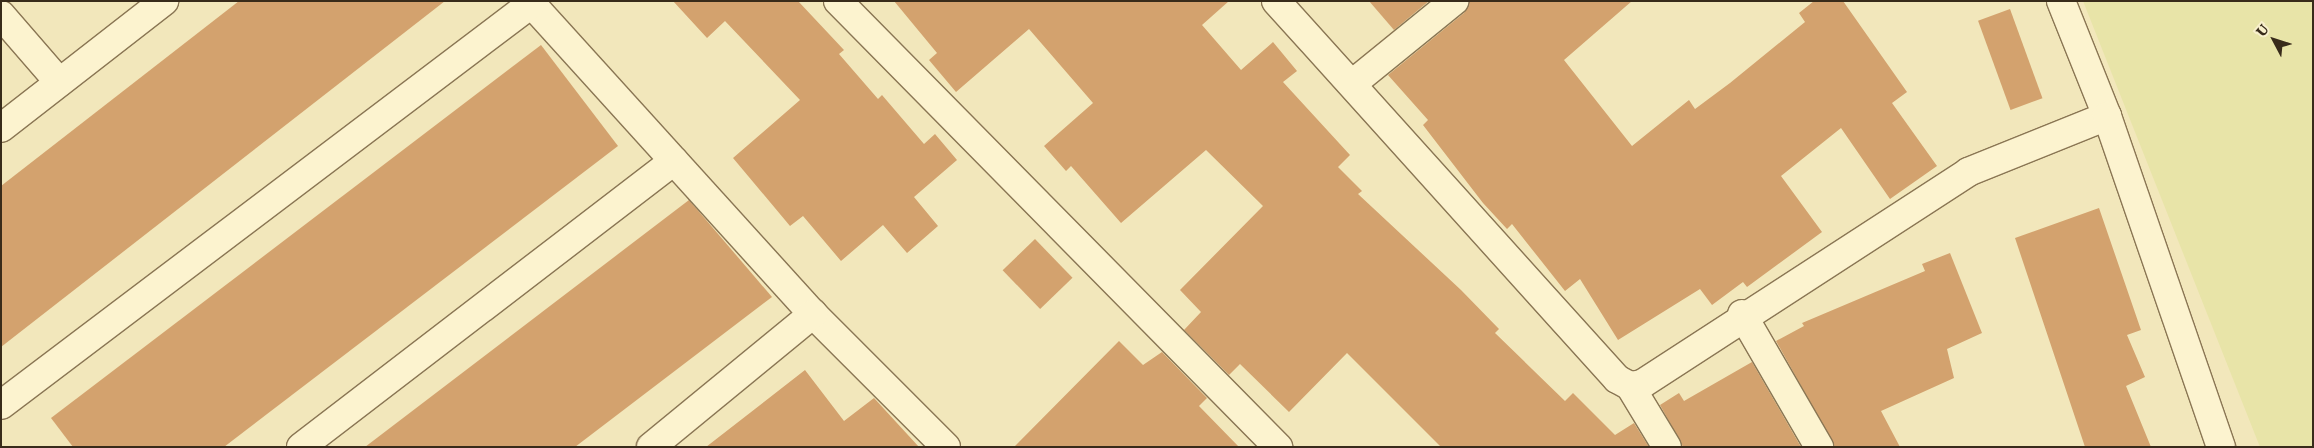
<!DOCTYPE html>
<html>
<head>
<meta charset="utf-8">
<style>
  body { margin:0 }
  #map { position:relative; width:2314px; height:448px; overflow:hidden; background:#f2e7bb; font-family:"Roboto Serif",serif }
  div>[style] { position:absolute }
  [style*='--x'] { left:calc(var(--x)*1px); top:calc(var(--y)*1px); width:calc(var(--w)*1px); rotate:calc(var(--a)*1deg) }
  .farmland>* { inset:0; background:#e8e4a8 }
  .building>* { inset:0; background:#d3a26e; transform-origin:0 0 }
  .roads { filter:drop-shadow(1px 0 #8a7654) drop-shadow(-1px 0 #8a7654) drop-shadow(0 1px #8a7654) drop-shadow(0 -1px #8a7654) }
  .street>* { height:28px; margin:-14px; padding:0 14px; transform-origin:14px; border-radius:14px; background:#fcf3cf }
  span { translate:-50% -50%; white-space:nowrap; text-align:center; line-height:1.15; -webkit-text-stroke:5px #f8f0cc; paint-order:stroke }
  .frame { position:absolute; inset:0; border:2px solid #382b1a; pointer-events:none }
  .north { position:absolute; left:2249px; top:15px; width:50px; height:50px; -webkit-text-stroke:4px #f8f0cc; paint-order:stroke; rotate:310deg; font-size:14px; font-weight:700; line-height:20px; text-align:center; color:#382b1a }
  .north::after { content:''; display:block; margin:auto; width:18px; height:22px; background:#382b1a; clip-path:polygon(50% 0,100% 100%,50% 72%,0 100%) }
</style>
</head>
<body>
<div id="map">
  <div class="farmland">
    <i style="clip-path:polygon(2083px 1px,2313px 1px,2313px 447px,2260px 447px)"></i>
  </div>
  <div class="building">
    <i style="clip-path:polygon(239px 1px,445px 1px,1px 347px,1px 186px)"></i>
    <i style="clip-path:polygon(673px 1px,798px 1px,844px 50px,839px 54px,878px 99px,882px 95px,924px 144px,935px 134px,957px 160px,914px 197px,938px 226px,907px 253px,883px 225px,841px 261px,803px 216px,790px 226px,733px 158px,800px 100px,725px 21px,707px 38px)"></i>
    <i style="clip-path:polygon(894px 1px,1229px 1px,1202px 25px,1241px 70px,1273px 42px,1297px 71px,1283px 82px,1350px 155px,1338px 167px,1362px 191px,1358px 194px,1461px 290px,1499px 329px,1495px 333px,1565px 401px,1573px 393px,1615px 435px,1634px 423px,1649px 447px,1441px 447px,1347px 353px,1289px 412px,1240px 364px,1229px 375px,1184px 330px,1201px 312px,1180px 290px,1263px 206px,1206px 150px,1121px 223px,1071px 166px,1066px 171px,1044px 146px,1093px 103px,1029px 29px,956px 92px,929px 60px,937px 53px)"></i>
    <i style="clip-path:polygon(1369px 1px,1429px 1px,1394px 30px)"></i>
    <i style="clip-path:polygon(1469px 1px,1632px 1px,1564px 60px,1632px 146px,1689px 100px,1695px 109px,1730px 83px,1805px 22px,1799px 13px,1814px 1px,1843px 1px,1907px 92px,1892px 103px,1937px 166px,1890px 199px,1841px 128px,1781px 176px,1822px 232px,1747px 287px,1743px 282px,1712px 305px,1700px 289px,1618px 340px,1580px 279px,1565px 291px,1512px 224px,1507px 229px,1483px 203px,1423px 125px,1428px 120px,1388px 75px,1464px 13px)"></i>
    <i style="left:2010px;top:9px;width:95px;height:34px;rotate:70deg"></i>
    <i style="clip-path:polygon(541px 45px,618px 146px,224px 447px,73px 447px,51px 418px)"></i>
    <i style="clip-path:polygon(689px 200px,772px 297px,575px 447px,365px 447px)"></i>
    <i style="clip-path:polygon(2099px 208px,2141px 330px,2127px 335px,2145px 377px,2126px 386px,2151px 447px,2085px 447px,2015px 238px)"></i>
    <i style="left:1035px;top:239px;width:54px;height:45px;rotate:46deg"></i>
    <i style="clip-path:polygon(1950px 253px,1982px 333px,1947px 349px,1954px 378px,1881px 411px,1900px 447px,1835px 447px,1776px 341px,1804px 326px,1802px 323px,1925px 271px,1922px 264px)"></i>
    <i style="clip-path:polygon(1119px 341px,1143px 365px,1162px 352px,1207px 398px,1199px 406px,1239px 447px,1014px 447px)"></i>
    <i style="clip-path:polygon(1752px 362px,1801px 447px,1683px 447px,1660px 405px,1679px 393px,1684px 401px)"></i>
    <i style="clip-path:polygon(805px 370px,844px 421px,874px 398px,919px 447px,706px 447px)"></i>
  </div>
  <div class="roads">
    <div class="street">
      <i style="--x:529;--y:1;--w:423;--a:47.8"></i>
      <i style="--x:813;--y:314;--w:188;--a:45"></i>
      <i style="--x:838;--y:1;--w:627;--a:45.39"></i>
      <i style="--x:1276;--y:1;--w:509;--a:47.95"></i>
      <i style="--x:1617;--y:379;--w:15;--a:28"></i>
      <i style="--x:1630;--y:386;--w:12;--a:-9"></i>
      <i style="--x:1642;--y:384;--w:389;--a:-33"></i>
      <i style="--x:1968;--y:172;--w:150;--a:-21.9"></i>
      <i style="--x:2061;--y:1;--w:124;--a:68.2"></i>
      <i style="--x:2107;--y:116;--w:350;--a:71"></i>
      <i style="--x:1;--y:15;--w:89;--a:49.1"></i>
      <i style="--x:1352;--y:84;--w:132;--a:-39.1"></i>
      <i style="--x:1;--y:128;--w:207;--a:-37.9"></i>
      <i style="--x:1742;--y:314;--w:154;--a:59.9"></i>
      <i style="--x:1630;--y:386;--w:71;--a:58.8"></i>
      <i style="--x:1;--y:405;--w:665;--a:-37.11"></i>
      <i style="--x:301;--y:447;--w:470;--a:-37.5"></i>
      <i style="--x:651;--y:447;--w:210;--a:-39.4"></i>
    </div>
  </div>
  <div class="frame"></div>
  <div class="north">U</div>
</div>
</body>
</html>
